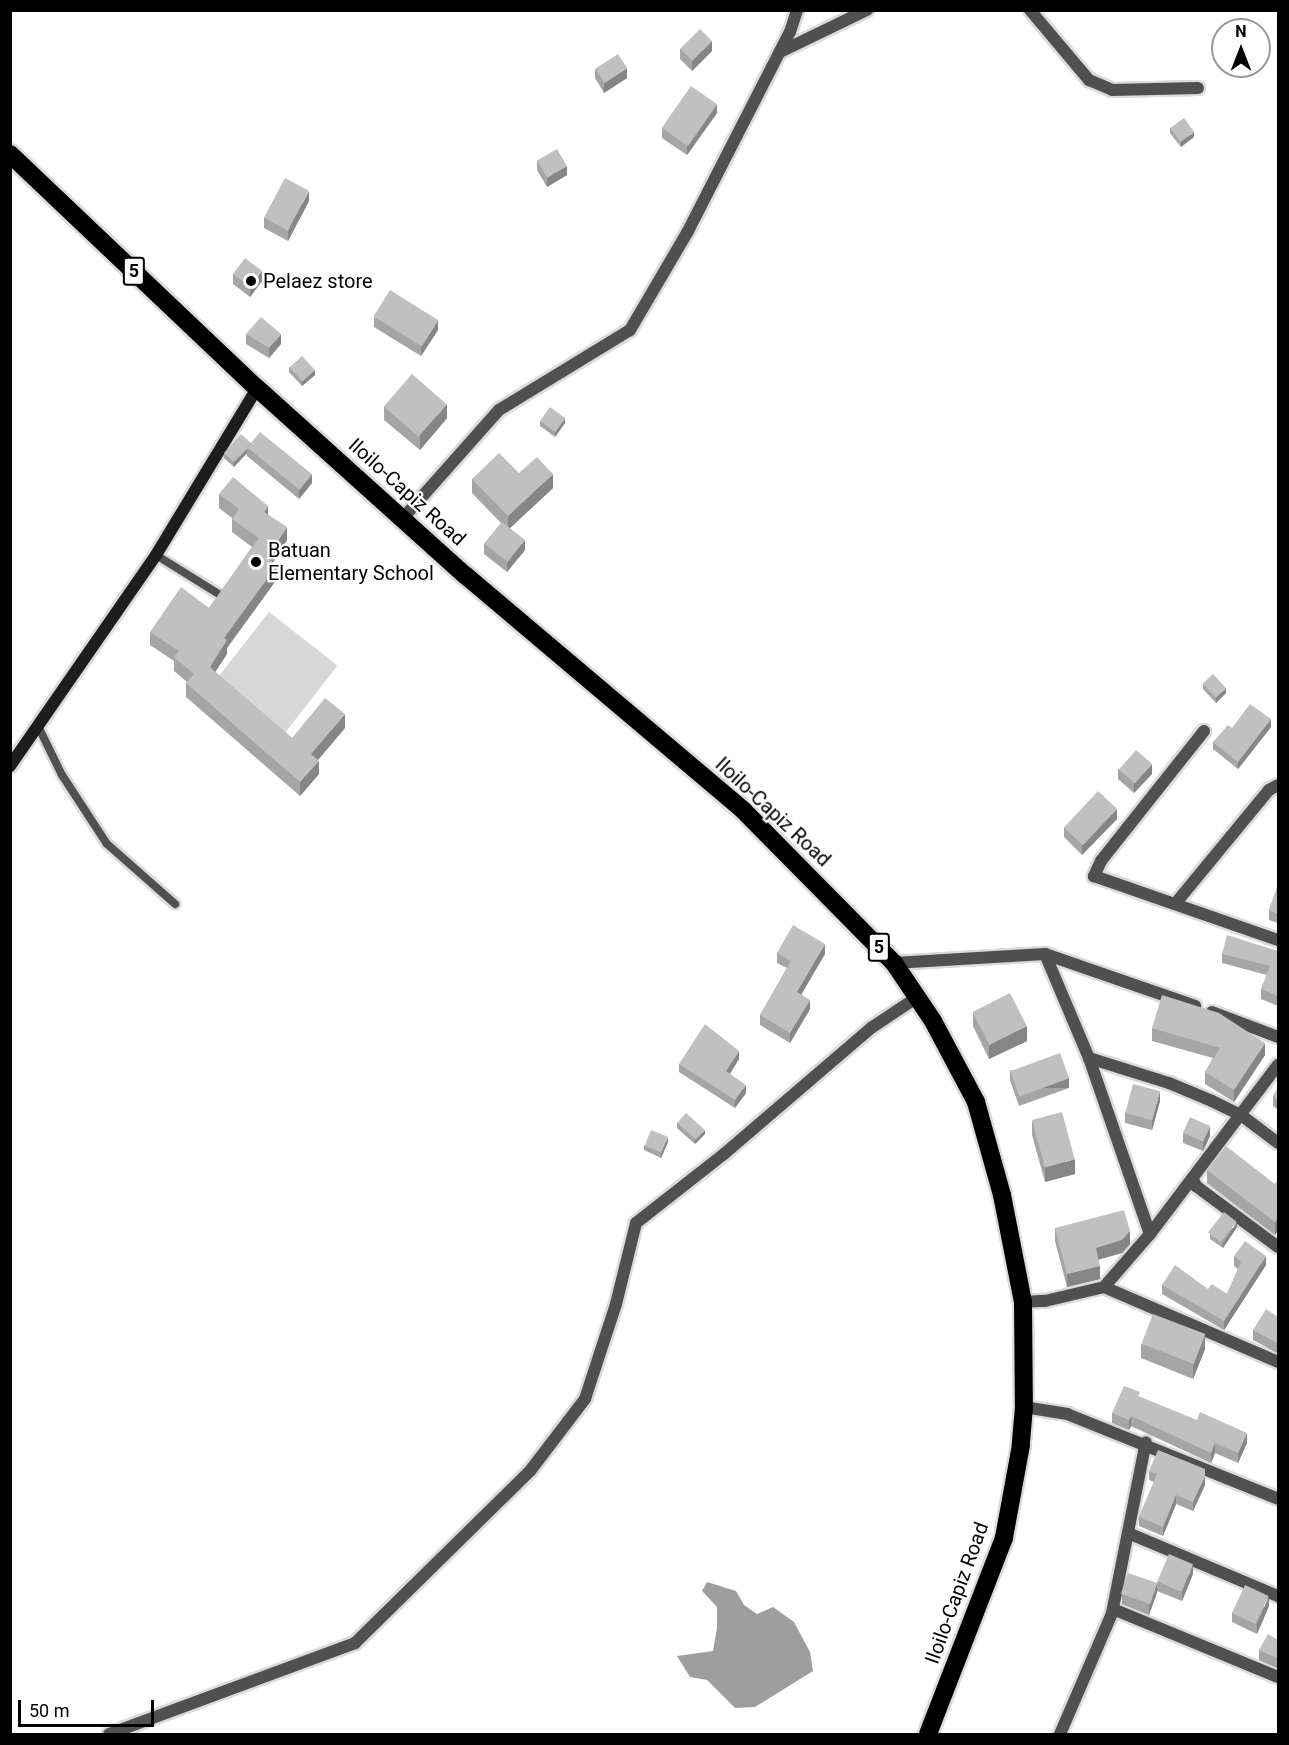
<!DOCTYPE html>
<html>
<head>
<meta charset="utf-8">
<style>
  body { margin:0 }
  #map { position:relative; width:1289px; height:1745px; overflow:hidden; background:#fff; font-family:Roboto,sans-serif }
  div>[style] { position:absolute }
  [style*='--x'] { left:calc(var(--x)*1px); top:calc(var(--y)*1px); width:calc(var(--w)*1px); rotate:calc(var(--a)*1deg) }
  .green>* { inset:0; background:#d7d7d7; transform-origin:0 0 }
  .water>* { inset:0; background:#9e9e9e }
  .roads { filter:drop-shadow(2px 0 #dbdbdb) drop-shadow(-2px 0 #dbdbdb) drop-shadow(0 2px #dbdbdb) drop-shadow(0 -2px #dbdbdb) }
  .lane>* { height:8px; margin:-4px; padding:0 4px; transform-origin:4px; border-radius:4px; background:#505050 }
  .street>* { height:12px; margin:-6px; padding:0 6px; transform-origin:6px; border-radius:6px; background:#505050 }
  .secondary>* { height:12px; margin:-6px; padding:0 6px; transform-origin:6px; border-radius:6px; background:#1d1d1d }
  .highway>* { height:18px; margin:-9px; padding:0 9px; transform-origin:9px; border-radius:9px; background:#000 }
  .wall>* { inset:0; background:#a5a5a5 }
  .shaded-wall>* { inset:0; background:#868686; transform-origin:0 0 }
  .building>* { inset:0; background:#c0c0c0; transform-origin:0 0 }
  .dots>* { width:16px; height:16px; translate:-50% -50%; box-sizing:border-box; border:3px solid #fff; border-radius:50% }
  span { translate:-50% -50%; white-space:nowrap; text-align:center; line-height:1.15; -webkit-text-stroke:4.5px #fff; paint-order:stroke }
  .shield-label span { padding:2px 4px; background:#fff; border:2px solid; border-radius:4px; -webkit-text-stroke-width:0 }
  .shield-label { font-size:18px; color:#000; font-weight:700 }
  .poi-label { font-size:20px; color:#000 }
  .left { translate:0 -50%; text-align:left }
  .street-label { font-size:20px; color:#000 }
  .frame { position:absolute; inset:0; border:12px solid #000; pointer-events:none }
  .north { position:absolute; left:1211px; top:18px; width:60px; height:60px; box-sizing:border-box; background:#fff; border:2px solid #999; border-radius:50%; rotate:0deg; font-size:16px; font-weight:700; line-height:24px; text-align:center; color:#000 }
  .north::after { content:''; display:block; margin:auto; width:21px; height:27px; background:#000; clip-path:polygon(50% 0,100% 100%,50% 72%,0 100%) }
  .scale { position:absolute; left:18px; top:1700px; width:136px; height:27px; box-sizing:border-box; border:3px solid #000; border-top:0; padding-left:8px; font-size:18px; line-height:21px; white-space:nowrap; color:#000; -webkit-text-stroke:4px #fff; paint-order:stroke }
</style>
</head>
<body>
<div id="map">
  <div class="green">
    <i style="left:269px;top:612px;width:87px;height:88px;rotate:38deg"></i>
  </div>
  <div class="water">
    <i style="clip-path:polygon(707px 1582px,736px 1591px,744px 1605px,757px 1614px,773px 1607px,794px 1622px,810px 1652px,813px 1671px,755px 1707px,735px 1708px,707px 1680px,690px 1677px,677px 1656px,713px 1651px,717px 1628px,717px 1607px,702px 1591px)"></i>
  </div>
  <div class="roads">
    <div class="lane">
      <i style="--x:156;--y:555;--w:72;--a:31.9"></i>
      <i style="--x:38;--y:726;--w:55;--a:63.9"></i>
      <i style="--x:62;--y:775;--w:82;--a:56.9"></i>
      <i style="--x:107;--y:844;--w:91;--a:41.4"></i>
    </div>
    <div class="street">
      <i style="--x:1030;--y:10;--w:92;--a:49.9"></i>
      <i style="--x:1089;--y:80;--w:25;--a:23"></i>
      <i style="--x:1112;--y:90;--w:86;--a:-1.3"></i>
      <i style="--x:780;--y:52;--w:97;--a:-25.8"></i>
      <i style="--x:404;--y:517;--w:143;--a:-48.4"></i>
      <i style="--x:499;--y:410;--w:153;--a:-31.4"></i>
      <i style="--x:630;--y:330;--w:113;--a:-59.6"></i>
      <i style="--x:687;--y:233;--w:226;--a:-62.9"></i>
      <i style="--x:790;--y:32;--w:23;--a:-72"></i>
      <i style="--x:1204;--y:731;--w:166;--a:128.4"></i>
      <i style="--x:1101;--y:861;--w:17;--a:115"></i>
      <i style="--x:1094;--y:876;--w:195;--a:19.2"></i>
      <i style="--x:1175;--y:904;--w:148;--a:-50.5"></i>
      <i style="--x:1269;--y:790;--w:10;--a:-29"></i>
      <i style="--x:1045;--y:954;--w:113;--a:67.1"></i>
      <i style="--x:1089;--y:1058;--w:186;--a:70.9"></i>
      <i style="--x:894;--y:963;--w:151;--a:-3.4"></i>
      <i style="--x:1045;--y:954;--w:159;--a:19.1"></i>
      <i style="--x:1212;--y:1012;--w:71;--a:20.7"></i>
      <i style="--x:1089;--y:1058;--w:84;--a:17.4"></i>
      <i style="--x:1169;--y:1083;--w:47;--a:22.7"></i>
      <i style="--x:1212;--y:1101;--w:32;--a:26"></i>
      <i style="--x:1241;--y:1115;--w:46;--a:37.1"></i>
      <i style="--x:1193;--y:1179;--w:8;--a:67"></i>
      <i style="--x:1196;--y:1186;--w:102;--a:36.6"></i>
      <i style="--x:1104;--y:1287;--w:189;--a:23.3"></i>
      <i style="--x:1023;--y:1302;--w:22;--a:-3"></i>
      <i style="--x:1045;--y:1301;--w:61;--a:-13.3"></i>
      <i style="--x:1104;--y:1287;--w:70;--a:-49"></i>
      <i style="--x:1150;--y:1234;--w:212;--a:-52.9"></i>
      <i style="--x:1024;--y:1407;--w:44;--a:9.2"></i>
      <i style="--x:1067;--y:1414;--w:227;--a:21.9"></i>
      <i style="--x:1128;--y:1533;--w:163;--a:22.8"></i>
      <i style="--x:1113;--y:1609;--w:178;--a:22.4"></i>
      <i style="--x:109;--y:1734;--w:262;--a:-20.3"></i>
      <i style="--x:355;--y:1643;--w:245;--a:-44.5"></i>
      <i style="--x:530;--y:1471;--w:91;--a:-52.6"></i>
      <i style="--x:585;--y:1399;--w:100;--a:-71.9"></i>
      <i style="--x:616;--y:1304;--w:83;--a:-76.1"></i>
      <i style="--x:636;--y:1223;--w:112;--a:-38.1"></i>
      <i style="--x:724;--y:1154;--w:194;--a:-40.6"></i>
      <i style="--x:871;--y:1028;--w:54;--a:-33.7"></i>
      <i style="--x:1060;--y:1734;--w:132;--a:-66.7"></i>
      <i style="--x:1112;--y:1613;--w:174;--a:-78.8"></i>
    </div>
    <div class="secondary">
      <i style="--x:10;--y:766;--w:257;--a:-55.3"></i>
      <i style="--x:156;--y:555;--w:195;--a:-58.8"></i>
    </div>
    <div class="highway">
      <i style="--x:10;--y:154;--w:340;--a:43.5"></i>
      <i style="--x:257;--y:388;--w:280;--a:42"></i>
      <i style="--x:465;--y:575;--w:365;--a:40.2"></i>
      <i style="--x:744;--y:811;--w:214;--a:45.4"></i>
      <i style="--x:894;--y:963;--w:70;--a:56.1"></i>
      <i style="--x:933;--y:1021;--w:92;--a:62"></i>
      <i style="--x:976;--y:1102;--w:97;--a:74.4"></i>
      <i style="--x:1002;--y:1195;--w:109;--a:78.9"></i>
      <i style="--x:1023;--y:1302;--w:105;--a:89.5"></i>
      <i style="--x:1024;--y:1407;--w:38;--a:95"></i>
      <i style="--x:1021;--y:1445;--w:95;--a:100.4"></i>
      <i style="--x:1004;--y:1538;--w:210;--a:111.2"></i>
    </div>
  </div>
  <div class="wall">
    <i style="clip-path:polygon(680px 49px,712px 51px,692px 71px,680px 59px)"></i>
    <i style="clip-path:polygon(595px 69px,627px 78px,604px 93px,595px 78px)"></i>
    <i style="clip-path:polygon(717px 113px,687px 155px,662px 138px,662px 128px)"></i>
    <i style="clip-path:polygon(1170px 128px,1194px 137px,1181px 147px,1170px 133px)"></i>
    <i style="clip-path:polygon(537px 160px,567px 175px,547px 187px,537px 170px)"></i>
    <i style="clip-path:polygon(309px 201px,288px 241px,264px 228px,264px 218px)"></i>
    <i style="clip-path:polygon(233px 274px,262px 281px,250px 297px,233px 284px)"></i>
    <i style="clip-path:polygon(374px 317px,438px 330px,421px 356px,374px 327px)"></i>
    <i style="clip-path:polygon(246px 334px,281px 344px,269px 358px,246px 344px)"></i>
    <i style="clip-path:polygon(289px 367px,315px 375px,302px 386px,289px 372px)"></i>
    <i style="clip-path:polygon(384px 406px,447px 418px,420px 450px,384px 420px)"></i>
    <i style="clip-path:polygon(540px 421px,565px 423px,555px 437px,540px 426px)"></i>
    <i style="clip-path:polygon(251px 443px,312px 483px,299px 499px,247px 456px,247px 453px,234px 467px,224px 458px,224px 453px)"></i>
    <i style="clip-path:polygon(519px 473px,553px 488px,510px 528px,525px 550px,507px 572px,484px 554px,484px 544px,501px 523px,472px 493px,472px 479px)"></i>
    <i style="clip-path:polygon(219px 494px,268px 514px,287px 540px,273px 562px,277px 579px,227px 648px,227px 654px,215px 672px,292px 738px,345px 728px,318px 760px,319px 774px,300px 796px,186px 697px,186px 683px,187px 682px,174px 671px,174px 661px,150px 645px,150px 632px,209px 608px,252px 547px,232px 532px,232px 518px,219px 508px)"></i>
    <i style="clip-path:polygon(1203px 684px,1226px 693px,1216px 703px,1203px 689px)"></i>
    <i style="clip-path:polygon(1271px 727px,1238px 769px,1213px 749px,1213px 742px,1232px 728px)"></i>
    <i style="clip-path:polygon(1118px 769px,1152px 774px,1134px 793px,1118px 779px)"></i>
    <i style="clip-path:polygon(1117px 819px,1082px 855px,1064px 837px,1064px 827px)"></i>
    <i style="clip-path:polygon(1278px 885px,1278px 923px,1269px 920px,1269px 910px)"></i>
    <i style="clip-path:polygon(1278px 951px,1278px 1006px,1261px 999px,1261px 989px,1267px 975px,1222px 963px,1222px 954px)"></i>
    <i style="clip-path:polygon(777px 953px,825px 954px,801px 994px,810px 1009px,790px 1043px,760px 1025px,760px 1015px,787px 968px,777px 963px)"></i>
    <i style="clip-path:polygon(973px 1012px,1027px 1041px,989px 1059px,973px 1026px)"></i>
    <i style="clip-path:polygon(1152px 1028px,1265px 1055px,1234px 1102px,1205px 1084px,1205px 1072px,1213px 1058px,1152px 1041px)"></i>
    <i style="clip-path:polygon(739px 1059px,730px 1074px,746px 1093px,735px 1108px,679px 1072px,679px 1064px)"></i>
    <i style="clip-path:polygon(1010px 1070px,1069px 1088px,1019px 1106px,1010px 1080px)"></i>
    <i style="clip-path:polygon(1278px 1088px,1278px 1110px,1273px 1106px,1273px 1096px)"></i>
    <i style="clip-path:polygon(1160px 1101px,1152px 1130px,1125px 1123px,1125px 1113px)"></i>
    <i style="clip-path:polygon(1032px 1121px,1075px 1174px,1045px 1182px,1032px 1135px)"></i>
    <i style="clip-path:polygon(677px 1123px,705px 1134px,695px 1144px,677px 1128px)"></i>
    <i style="clip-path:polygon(1183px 1133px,1210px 1136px,1203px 1151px,1183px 1143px)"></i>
    <i style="clip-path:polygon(668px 1142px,661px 1158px,644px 1150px,644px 1145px)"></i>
    <i style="clip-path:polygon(1207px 1170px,1275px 1184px,1278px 1180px,1275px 1235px,1207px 1183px)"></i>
    <i style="clip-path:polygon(1237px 1227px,1223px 1248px,1210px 1239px,1210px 1234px)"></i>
    <i style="clip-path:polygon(1055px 1228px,1130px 1244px,1122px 1253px,1098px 1260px,1100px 1279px,1067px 1287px,1055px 1241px)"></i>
    <i style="clip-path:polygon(1234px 1256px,1266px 1265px,1224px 1330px,1162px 1294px,1162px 1285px,1208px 1289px,1227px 1294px,1238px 1269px,1234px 1266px)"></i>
    <i style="clip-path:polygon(1278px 1317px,1277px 1353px,1253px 1340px,1253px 1330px)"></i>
    <i style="clip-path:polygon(1141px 1344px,1205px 1349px,1193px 1379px,1141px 1358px)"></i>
    <i style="clip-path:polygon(1140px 1397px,1247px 1443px,1238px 1463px,1215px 1453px,1211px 1463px,1131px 1426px,1129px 1430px,1112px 1423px,1112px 1413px)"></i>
    <i style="clip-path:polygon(1149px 1471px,1205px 1485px,1193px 1511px,1176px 1504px,1163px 1536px,1139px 1526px,1139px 1517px,1154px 1482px,1149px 1480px)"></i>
    <i style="clip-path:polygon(1193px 1574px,1182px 1601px,1157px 1591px,1149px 1615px,1122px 1604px,1122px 1594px,1157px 1583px,1157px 1582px)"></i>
    <i style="clip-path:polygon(1269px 1606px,1257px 1634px,1232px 1622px,1232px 1613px)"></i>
    <i style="clip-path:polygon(1278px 1640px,1277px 1668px,1259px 1660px,1259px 1650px)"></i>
  </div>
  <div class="shaded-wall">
    <i style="clip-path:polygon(712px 41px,712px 51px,692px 71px,692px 61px)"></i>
    <i style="clip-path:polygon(627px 68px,627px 78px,604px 93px,604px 83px)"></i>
    <i style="clip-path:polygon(717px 104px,717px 113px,687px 155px,687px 146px)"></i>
    <i style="clip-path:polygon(1194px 132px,1194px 137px,1181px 147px,1181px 142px)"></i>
    <i style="clip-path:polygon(567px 166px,567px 175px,547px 187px,547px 177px)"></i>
    <i style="clip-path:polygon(309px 191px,309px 201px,288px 241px,288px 231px)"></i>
    <i style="clip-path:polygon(262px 271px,262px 281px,250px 297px,250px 287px)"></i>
    <i style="clip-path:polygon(438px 320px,438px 330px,421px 356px,421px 347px)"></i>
    <i style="clip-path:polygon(281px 334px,281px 344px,269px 358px,269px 348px)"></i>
    <i style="clip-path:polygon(315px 370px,315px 375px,302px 386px,302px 381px)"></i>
    <i style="clip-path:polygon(447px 404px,447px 418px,420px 450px,420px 435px)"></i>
    <i style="clip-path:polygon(565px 418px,565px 423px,555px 437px,555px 432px)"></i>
    <i style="clip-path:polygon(247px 448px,247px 453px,234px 467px,234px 462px)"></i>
    <i style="clip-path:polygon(312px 474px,312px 483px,299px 499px,299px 490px)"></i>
    <i style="clip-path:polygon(553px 474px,553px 488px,508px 530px,508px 516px)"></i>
    <i style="clip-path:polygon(268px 506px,268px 520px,264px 512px)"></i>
    <i style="clip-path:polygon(287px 527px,287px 540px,267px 572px,267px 558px)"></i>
    <i style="clip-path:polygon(525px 540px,525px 550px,507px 572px,507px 562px)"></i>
    <i style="clip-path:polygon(277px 565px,277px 579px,227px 648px,227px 654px,210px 680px,210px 667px,224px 638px)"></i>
    <i style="clip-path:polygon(1226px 688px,1226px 693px,1216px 703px,1216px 698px)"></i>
    <i style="clip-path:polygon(345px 714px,345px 728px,311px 768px,311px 754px)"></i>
    <i style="clip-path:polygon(1271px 719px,1271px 727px,1238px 769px,1238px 762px)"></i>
    <i style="clip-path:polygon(319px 761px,319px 774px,300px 796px,300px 782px)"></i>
    <i style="clip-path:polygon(1152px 764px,1152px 774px,1134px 793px,1134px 784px)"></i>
    <i style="clip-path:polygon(1117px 809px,1117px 819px,1082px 855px,1082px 845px)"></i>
    <i style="clip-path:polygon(825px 944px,825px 954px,797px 1002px,797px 992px)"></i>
    <i style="clip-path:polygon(810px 1000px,810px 1009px,790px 1043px,790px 1033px)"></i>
    <i style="clip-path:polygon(1027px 1026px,1027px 1041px,989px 1059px,989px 1044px)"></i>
    <i style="clip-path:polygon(1265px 1043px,1265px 1055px,1234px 1102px,1234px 1090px)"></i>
    <i style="clip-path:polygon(739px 1051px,739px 1059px,726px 1079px,726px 1071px)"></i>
    <i style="left:1069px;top:1078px;width:10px;height:53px;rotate:90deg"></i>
    <i style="clip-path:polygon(746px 1085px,746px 1093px,735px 1108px,735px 1100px)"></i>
    <i style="clip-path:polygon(1160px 1091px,1160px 1101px,1152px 1130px,1152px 1120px)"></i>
    <i style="clip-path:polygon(1210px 1126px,1210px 1136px,1203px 1151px,1203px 1141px)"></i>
    <i style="clip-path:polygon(705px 1130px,705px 1134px,695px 1144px,695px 1140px)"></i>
    <i style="clip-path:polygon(668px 1137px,668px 1142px,661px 1158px,661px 1153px)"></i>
    <i style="clip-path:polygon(1075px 1159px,1075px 1174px,1045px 1182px,1045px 1168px)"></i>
    <i style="clip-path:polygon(1278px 1218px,1278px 1231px,1275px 1235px,1275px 1222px)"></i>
    <i style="clip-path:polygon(1237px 1222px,1237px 1227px,1223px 1248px,1223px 1243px)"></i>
    <i style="clip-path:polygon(1130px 1231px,1130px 1244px,1122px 1253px,1096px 1260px,1096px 1248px)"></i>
    <i style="clip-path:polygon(1266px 1256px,1266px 1265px,1224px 1330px,1224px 1321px)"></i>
    <i style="clip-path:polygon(1100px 1266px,1100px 1279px,1067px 1287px,1067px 1274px)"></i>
    <i style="clip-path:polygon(1205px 1334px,1205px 1349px,1193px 1379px,1193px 1364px)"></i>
    <i style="clip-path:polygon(1131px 1416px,1131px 1426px,1129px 1430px,1129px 1420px)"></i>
    <i style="clip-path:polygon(1247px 1433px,1247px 1443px,1238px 1463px,1238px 1453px)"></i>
    <i style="clip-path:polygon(1215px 1443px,1215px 1453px,1211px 1463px,1211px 1453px)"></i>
    <i style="clip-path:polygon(1205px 1476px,1205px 1485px,1193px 1511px,1193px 1502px)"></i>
    <i style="clip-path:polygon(1176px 1495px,1176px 1504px,1163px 1536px,1163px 1527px)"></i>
    <i style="clip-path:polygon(1193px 1564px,1193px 1574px,1182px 1601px,1182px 1592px)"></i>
    <i style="clip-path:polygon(1157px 1583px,1157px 1593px,1149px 1615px,1149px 1605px)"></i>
    <i style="clip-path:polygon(1269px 1596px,1269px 1606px,1257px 1634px,1257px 1624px)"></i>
    <i style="clip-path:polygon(1278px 1655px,1278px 1665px,1277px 1668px,1277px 1658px)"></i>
  </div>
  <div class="building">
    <i style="left:700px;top:29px;width:17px;height:28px;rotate:45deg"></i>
    <i style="left:618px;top:54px;width:17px;height:27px;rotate:57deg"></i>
    <i style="left:691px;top:86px;width:32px;height:51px;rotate:35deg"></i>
    <i style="left:1184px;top:118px;width:17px;height:17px;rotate:54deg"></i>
    <i style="left:557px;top:149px;width:20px;height:23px;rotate:60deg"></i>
    <i style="left:285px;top:178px;width:27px;height:45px;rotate:28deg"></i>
    <i style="left:245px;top:258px;width:21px;height:20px;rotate:37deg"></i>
    <i style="left:390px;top:290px;width:57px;height:31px;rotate:32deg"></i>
    <i style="clip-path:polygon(261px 317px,281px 334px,269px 348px,246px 334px)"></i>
    <i style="left:302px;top:356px;width:19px;height:17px;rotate:47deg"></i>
    <i style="left:412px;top:374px;width:46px;height:43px;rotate:41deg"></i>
    <i style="left:550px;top:407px;width:19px;height:17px;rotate:36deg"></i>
    <i style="left:260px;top:432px;width:67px;height:20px;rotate:39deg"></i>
    <i style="clip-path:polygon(241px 434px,251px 443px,247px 447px,248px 448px,234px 462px,224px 453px)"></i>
    <i style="clip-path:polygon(499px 453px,519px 473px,537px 457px,553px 474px,508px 516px,472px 479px)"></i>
    <i style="clip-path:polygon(233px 477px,268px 506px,264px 512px,287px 527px,267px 558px,277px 565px,224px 638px,227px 640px,210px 667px,292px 738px,325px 698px,345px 714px,311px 754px,319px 761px,300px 782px,186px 683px,194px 674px,174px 657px,179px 651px,150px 632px,181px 587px,209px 608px,259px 538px,232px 519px,239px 509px,219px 494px)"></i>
    <i style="left:502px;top:522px;width:29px;height:28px;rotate:38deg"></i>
    <i style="left:1213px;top:674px;width:19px;height:14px;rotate:47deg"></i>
    <i style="clip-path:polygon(1250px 704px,1271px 719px,1238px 762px,1213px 742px,1228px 725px,1232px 728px)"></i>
    <i style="left:1136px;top:750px;width:21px;height:26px;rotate:41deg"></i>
    <i style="left:1098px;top:791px;width:26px;height:50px;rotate:43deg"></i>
    <i style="clip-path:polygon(1278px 885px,1278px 914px,1269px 910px)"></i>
    <i style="clip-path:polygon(793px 925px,825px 944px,797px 992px,810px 1000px,790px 1033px,760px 1015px,791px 961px,777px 953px)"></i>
    <i style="clip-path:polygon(1227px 935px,1278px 951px,1278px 996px,1261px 989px,1270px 966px,1222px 954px)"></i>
    <i style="left:1010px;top:993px;width:37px;height:42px;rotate:63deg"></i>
    <i style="clip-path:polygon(1162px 995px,1219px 1013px,1265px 1043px,1234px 1090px,1205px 1072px,1220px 1048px,1152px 1028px)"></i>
    <i style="clip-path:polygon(705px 1024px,739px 1051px,726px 1071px,746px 1085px,735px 1100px,679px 1064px)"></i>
    <i style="left:1060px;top:1053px;width:27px;height:53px;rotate:70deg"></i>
    <i style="left:1133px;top:1084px;width:28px;height:30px;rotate:15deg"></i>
    <i style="clip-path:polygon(1278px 1088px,1278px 1100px,1273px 1096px)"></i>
    <i style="left:1062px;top:1112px;width:49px;height:31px;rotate:75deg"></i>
    <i style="left:686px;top:1113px;width:25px;height:13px;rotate:42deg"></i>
    <i style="left:1190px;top:1117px;width:22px;height:17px;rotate:24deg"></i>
    <i style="left:651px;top:1130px;width:18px;height:17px;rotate:22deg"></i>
    <i style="clip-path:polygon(1226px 1146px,1275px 1184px,1278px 1180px,1278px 1218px,1275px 1222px,1207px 1170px)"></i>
    <i style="clip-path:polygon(1124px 1210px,1130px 1231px,1122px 1240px,1096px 1248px,1100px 1266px,1067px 1274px,1055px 1228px)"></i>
    <i style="left:1224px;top:1212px;width:16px;height:26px;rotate:38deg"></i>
    <i style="clip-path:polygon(1245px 1241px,1266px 1256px,1224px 1321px,1162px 1285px,1175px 1265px,1208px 1289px,1212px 1284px,1227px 1294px,1241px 1262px,1234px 1256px)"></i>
    <i style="clip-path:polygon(1266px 1309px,1278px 1317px,1278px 1341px,1277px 1343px,1253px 1330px)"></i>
    <i style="left:1153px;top:1314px;width:56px;height:32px;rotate:21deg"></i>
    <i style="clip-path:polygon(1124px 1386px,1140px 1392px,1138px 1396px,1197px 1420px,1200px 1412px,1247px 1433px,1238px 1453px,1215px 1443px,1211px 1453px,1131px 1416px,1129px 1420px,1112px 1413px)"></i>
    <i style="clip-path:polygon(1158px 1450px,1205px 1469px,1205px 1476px,1193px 1502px,1176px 1495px,1163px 1527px,1139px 1517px,1157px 1474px,1149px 1471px)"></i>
    <i style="left:1169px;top:1554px;width:26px;height:30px;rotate:23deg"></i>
    <i style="left:1128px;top:1573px;width:31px;height:22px;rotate:19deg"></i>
    <i style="left:1245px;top:1585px;width:26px;height:31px;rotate:25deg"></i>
    <i style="clip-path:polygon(1268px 1634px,1278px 1640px,1278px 1655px,1277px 1658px,1259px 1650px)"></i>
  </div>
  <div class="dots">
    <i style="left:251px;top:281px;background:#000"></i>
    <i style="left:256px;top:562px;background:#000"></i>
  </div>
  <div class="shield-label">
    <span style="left:134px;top:271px">5</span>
    <span style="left:879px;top:947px">5</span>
  </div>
  <div class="poi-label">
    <span class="left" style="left:263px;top:281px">Pelaez store</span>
    <span class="left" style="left:268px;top:562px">Batuan<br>Elementary School</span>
  </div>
  <div class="street-label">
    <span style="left:407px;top:492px;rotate:42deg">Iloilo-Capiz Road</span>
    <span style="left:773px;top:812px;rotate:43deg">Iloilo-Capiz Road</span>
    <span style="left:957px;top:1593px;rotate:-70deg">Iloilo-Capiz Road</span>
  </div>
  <div class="frame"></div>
  <div class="north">N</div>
  <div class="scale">50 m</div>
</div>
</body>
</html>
